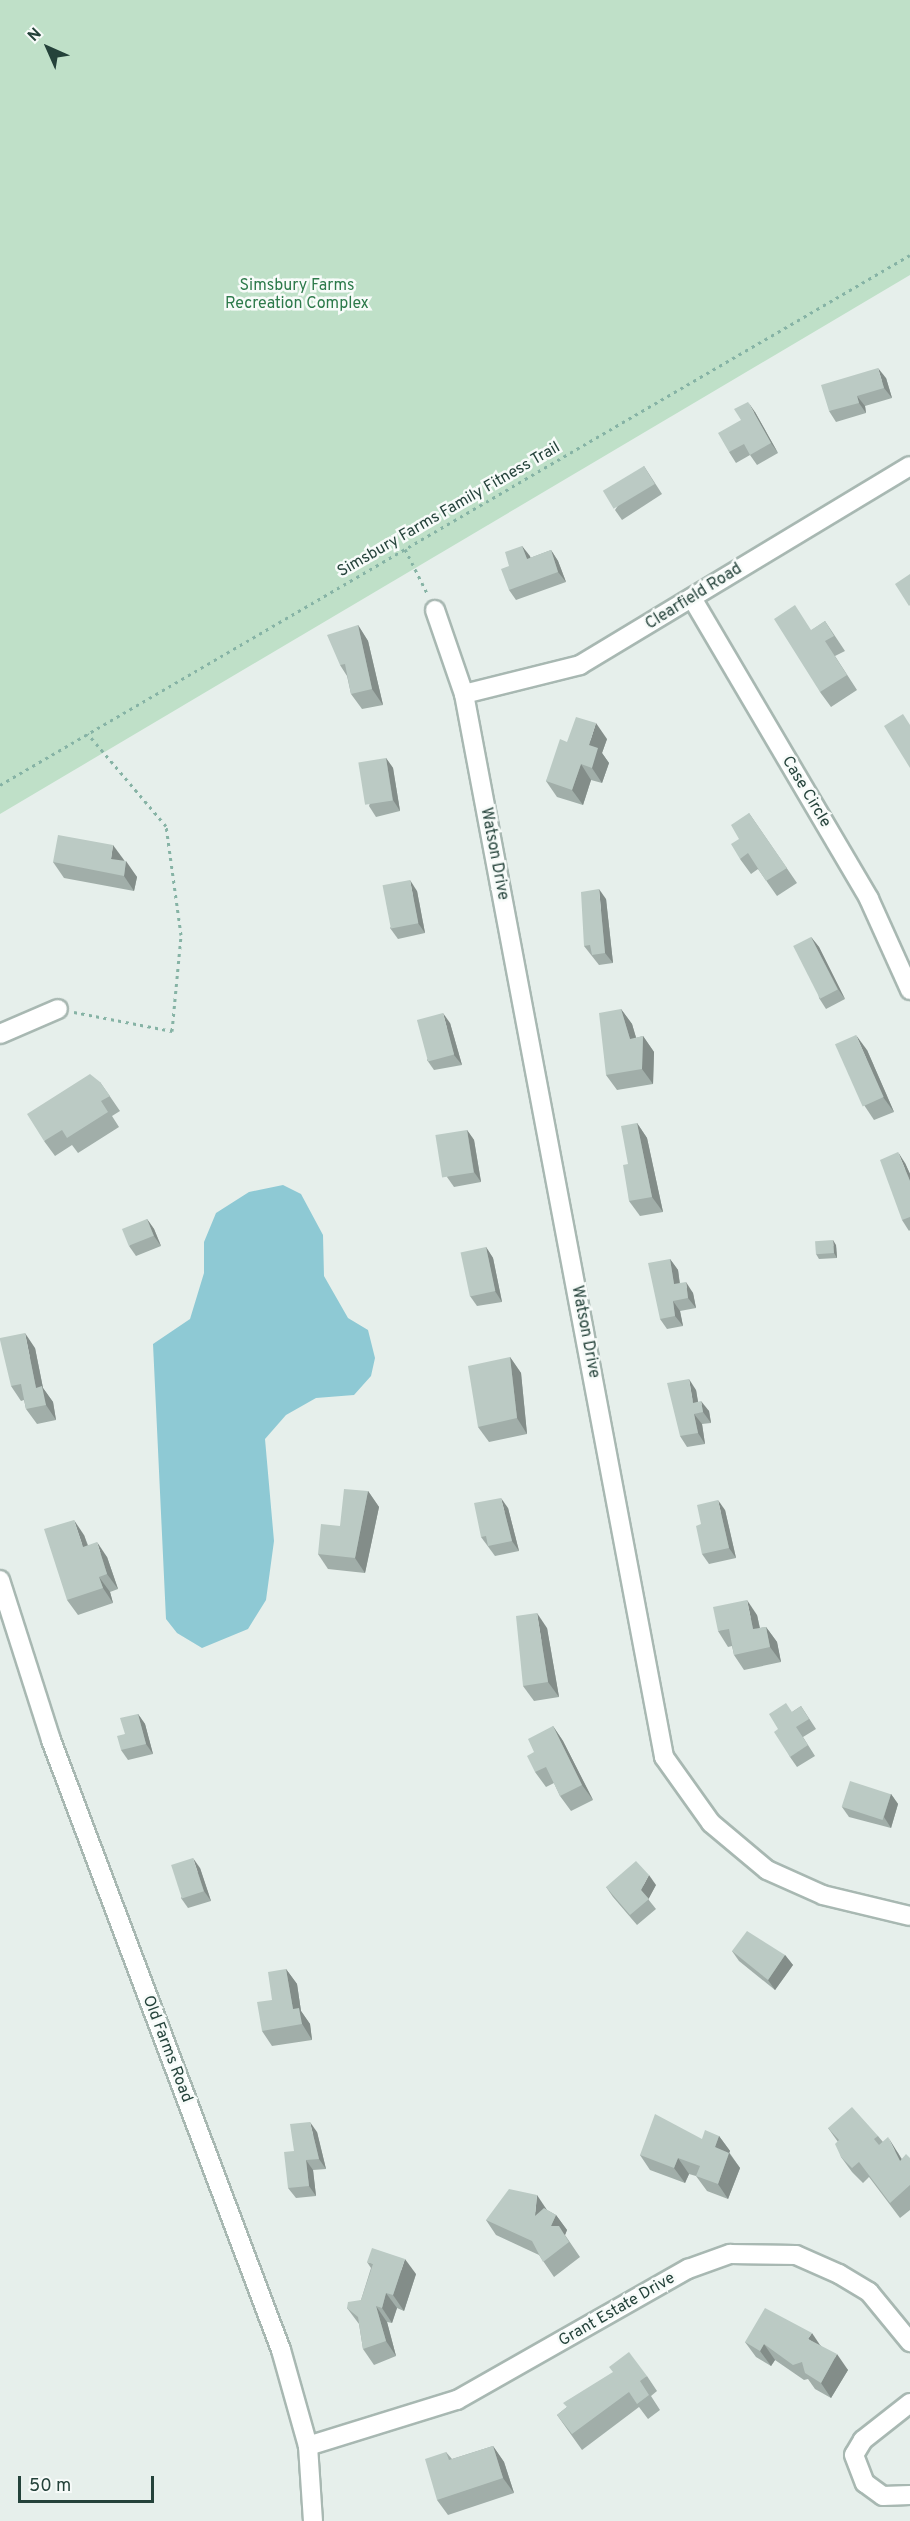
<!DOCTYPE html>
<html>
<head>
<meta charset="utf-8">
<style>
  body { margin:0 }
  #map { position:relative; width:910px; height:2521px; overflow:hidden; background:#e6efeb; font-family:Overpass,sans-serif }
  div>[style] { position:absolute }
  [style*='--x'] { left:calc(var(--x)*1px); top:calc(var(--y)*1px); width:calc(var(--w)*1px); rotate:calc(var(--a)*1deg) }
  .green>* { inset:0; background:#bfe0c8 }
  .water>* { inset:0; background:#8ec9d4 }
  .path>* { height:3px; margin-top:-1.5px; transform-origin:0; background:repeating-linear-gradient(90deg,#86b3a5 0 3px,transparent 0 7.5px) }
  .roads { filter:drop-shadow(2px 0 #a8b8b2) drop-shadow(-2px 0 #a8b8b2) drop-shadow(0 2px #a8b8b2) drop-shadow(0 -2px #a8b8b2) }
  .minor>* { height:18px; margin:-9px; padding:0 9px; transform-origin:9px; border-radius:9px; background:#fff }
  .tertiary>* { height:18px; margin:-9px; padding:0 9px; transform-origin:9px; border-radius:9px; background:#fff }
  .wall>* { inset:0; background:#a1aea9 }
  .shaded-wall>* { inset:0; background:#838d89 }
  .building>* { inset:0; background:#bbcac4; transform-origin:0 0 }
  span { translate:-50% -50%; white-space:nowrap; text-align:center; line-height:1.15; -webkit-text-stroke:5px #f7fbf9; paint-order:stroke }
  .park-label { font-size:16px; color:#2d7a4b }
  .street-label { font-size:16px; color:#24423a }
  .north { position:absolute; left:18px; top:18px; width:60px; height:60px; -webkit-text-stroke:4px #f7fbf9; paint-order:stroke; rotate:315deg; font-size:16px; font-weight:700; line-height:24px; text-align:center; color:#24423a }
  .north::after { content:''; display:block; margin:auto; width:21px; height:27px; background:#24423a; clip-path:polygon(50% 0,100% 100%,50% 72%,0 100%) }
  .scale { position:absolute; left:18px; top:2476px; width:136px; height:27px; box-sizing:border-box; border:3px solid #24423a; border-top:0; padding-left:8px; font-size:18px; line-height:21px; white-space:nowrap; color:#24423a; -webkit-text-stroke:4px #f7fbf9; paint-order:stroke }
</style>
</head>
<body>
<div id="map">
  <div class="green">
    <i style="clip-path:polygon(0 0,910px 0,910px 275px,0 814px)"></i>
  </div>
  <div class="water">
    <i style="clip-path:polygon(283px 1185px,301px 1194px,323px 1235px,324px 1276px,348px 1318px,368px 1330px,375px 1358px,371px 1376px,354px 1395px,316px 1398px,286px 1415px,265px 1439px,274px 1541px,266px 1600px,248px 1629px,202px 1648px,177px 1633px,166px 1619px,153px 1344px,190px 1319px,204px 1273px,204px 1242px,216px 1213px,249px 1192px)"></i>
  </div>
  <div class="path">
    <i style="--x:405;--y:549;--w:49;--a:63.4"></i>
    <i style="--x:0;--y:785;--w:1053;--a:-30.22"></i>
    <i style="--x:74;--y:1012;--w:100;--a:11"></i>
    <i style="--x:172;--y:1031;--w:96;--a:-84.6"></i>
    <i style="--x:181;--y:935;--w:110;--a:-97.8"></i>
    <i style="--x:166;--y:826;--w:121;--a:-130.3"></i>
  </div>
  <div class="roads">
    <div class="minor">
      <i style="--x:692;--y:598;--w:349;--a:59.5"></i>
      <i style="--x:869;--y:899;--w:100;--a:65.7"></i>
      <i style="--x:435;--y:610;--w:89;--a:71"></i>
      <i style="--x:464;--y:694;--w:1082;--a:79.34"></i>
      <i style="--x:664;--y:1757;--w:81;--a:54.5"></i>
      <i style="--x:711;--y:1823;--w:73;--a:40"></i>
      <i style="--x:767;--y:1870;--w:61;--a:24.1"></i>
      <i style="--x:823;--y:1895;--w:89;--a:13.6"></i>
      <i style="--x:464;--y:694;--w:120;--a:-14"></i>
      <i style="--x:580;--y:665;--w:385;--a:-31.1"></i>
      <i style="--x:0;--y:1034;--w:63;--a:-23.3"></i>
      <i style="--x:910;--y:2403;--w:60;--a:141.8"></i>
      <i style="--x:863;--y:2440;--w:17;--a:121"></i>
      <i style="--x:854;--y:2455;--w:30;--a:69"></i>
      <i style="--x:865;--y:2483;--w:22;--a:36"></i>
      <i style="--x:883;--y:2496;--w:27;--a:-2"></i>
      <i style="--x:308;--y:2446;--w:156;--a:-17.2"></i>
      <i style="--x:457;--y:2400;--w:266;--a:-29.6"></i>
      <i style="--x:688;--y:2269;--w:45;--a:-19.7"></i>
      <i style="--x:730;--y:2254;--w:66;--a:0.9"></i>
      <i style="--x:796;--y:2255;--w:47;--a:23.8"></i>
      <i style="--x:839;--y:2274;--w:35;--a:31"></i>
      <i style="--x:869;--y:2292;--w:65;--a:50.6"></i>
    </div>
    <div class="tertiary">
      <i style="--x:0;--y:1580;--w:168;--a:72.3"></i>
      <i style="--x:51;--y:1740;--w:652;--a:69.34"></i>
      <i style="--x:281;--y:2350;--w:100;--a:74.3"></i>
      <i style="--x:308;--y:2446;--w:75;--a:86.2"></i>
    </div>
  </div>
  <div class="wall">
    <i style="clip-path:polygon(886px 378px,892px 398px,865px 406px,866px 413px,836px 422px,829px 411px)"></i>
    <i style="clip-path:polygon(755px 412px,778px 453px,757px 465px,750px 455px,736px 463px,729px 452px)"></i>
    <i style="clip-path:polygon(644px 466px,662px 494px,622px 520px,615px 510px)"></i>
    <i style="clip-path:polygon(522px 546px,530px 558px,551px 550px,558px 561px,566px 582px,516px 600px,509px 590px,509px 566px)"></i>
    <i style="clip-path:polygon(825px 621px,845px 651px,835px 656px,857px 690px,831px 707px,820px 692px,812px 630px)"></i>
    <i style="clip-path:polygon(358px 625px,368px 641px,383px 705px,362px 709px,351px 694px,347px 676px,340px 665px)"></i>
    <i style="clip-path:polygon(607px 739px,602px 753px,609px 763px,602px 783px,591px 780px,583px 805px,557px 797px,546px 781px,567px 742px)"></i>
    <i style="clip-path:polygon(386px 758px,393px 768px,400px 811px,376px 817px,369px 806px)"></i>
    <i style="clip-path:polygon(749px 813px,797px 883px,777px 896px,758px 869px,751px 874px,740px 859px,739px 839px)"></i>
    <i style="clip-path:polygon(124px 860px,137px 877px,134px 891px,64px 878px,53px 862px)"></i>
    <i style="clip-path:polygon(417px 891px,425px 933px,398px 939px,390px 928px)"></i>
    <i style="clip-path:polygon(606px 899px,613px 963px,599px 965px,584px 946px)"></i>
    <i style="clip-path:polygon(811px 937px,819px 947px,845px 999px,826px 1009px,819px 998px)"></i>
    <i style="clip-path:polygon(621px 1009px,632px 1024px,636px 1038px,643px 1036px,654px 1052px,653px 1084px,617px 1090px,606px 1075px)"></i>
    <i style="clip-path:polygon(450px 1023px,462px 1065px,434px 1070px,427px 1060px)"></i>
    <i style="clip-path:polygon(867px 1050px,894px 1112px,874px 1120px,864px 1105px)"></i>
    <i style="clip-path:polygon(100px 1082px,120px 1111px,112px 1116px,119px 1127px,78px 1153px,72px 1145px,55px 1156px,44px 1141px)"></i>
    <i style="clip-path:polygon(637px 1123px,647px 1138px,663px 1212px,640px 1216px,629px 1201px,628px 1164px)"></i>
    <i style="clip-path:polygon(467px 1130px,474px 1140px,481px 1182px,454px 1187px,447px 1177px)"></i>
    <i style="clip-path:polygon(905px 1163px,910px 1174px,910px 1230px,909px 1231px,902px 1220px)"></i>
    <i style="clip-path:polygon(147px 1219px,154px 1229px,161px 1246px,136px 1256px,129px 1246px)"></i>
    <i style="clip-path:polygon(836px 1245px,837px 1258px,819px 1259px,816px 1254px)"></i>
    <i style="clip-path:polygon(486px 1247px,493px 1258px,502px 1302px,477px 1306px,470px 1296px)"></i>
    <i style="clip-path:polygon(670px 1259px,678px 1270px,680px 1283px,693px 1293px,696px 1308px,680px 1311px,683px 1326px,667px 1329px,660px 1319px)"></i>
    <i style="clip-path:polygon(35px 1348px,43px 1388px,53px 1402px,56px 1420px,37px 1424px,26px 1409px,24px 1400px,21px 1401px,11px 1386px)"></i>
    <i style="clip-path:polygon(510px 1357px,521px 1373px,527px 1434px,489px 1442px,478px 1427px)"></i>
    <i style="clip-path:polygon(696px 1390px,698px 1402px,709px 1411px,711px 1423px,702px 1424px,705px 1444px,687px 1447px,680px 1436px)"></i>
    <i style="clip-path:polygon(368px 1491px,379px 1507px,365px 1573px,328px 1569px,318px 1554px)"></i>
    <i style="clip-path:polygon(508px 1508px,519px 1551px,495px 1556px,481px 1537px)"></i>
    <i style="clip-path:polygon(725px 1510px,736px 1558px,709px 1564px,702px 1554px,701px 1524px)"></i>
    <i style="clip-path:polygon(84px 1535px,88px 1545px,107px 1557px,118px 1589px,110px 1592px,113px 1603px,78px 1615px,67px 1600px)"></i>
    <i style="clip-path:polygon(757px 1615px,760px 1628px,766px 1627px,777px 1642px,781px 1662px,744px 1670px,734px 1655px,732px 1646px,728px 1647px,718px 1631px)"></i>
    <i style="clip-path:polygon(547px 1628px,559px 1697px,534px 1701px,523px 1686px)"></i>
    <i style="clip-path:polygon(801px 1706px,816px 1729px,803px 1737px,815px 1756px,797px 1767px,790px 1757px,778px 1729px,792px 1712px)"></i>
    <i style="clip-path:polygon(138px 1714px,145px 1724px,153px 1754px,128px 1760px,121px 1750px,125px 1734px)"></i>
    <i style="clip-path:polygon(553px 1726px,563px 1741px,593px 1800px,571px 1811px,560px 1796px,554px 1783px,546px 1787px,535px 1772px,534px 1752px)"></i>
    <i style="clip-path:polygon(891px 1794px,898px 1804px,891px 1828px,849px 1817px,842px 1807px)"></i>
    <i style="clip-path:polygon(200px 1868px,211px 1901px,188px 1908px,181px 1898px)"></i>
    <i style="clip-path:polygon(656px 1885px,648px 1899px,656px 1909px,637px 1925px,613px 1897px,606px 1887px)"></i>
    <i style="clip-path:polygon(732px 1951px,785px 1955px,793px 1965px,775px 1990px,739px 1961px)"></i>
    <i style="clip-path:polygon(286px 1969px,297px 1984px,301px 2011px,310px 2024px,312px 2040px,272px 2046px,262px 2031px,272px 2000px)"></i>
    <i style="clip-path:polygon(828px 2128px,878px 2136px,883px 2142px,898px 2153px,902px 2159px,910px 2158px,910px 2210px,900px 2218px,869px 2177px,863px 2183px,852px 2172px,841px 2157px,838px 2142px)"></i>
    <i style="clip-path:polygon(317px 2132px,326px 2169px,313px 2170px,316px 2196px,296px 2198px,288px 2188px,294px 2151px)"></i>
    <i style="clip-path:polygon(719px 2136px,730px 2151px,729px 2152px,740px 2168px,728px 2199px,707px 2191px,696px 2176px,689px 2174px,685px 2183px,650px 2170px,640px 2155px,702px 2139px)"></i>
    <i style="clip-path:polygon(547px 2210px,556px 2215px,567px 2230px,565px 2235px,580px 2257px,554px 2277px,539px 2255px,496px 2235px,486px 2220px)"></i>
    <i style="clip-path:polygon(367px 2262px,416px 2274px,404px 2311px,397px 2308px,392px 2323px,387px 2322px,396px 2356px,374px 2365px,363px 2349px,359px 2324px,347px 2308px,361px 2300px,371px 2268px)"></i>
    <i style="clip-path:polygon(745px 2342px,820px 2345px,848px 2370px,831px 2398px,815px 2389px,808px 2379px,804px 2380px,775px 2360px,771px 2366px,756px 2357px)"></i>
    <i style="clip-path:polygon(647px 2376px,657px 2391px,651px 2396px,660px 2410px,648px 2419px,639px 2407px,582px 2450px,557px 2415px,567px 2407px)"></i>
    <i style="clip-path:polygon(493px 2446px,504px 2462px,514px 2493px,448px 2515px,437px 2500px,446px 2452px,452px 2459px)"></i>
  </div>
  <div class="shaded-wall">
    <i style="clip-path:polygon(878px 368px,886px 378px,892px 398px,884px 388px)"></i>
    <i style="clip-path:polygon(857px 396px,865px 406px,866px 413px,859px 403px)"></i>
    <i style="clip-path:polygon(748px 402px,755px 412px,778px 453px,771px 443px)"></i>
    <i style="clip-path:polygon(522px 546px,530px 556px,534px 569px,527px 559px)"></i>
    <i style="clip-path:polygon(551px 550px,558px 561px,566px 582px,558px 572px)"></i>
    <i style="clip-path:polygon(358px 625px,368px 641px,383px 705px,372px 689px)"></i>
    <i style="clip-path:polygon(596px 723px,607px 739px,602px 753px,609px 763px,602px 783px,592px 768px,589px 745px)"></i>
    <i style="clip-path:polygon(386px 758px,393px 768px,400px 811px,393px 800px)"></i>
    <i style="clip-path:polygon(581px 764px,591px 780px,583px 805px,572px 790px)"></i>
    <i style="clip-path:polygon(113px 845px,124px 860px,122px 874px,111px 859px)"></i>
    <i style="clip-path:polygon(126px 861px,137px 877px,134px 891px,124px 876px)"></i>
    <i style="clip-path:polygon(410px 880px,417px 891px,425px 933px,418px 923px)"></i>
    <i style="clip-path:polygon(599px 889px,606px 899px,613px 963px,605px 953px)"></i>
    <i style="clip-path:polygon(811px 937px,819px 947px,845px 999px,838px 989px)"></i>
    <i style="clip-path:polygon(621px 1009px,632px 1024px,641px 1054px,630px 1039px)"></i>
    <i style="clip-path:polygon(443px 1013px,450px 1023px,462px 1065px,454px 1055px)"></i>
    <i style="clip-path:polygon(856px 1035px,867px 1050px,894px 1112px,883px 1097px)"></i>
    <i style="clip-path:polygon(643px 1036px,654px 1052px,653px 1084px,642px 1069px)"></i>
    <i style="clip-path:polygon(637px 1123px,647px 1138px,663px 1212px,652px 1197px)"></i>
    <i style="clip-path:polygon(467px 1130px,474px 1140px,481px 1182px,474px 1172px)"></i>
    <i style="clip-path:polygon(898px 1152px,905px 1163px,910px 1174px,910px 1181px)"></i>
    <i style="clip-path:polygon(147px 1219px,154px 1229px,161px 1246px,154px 1236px)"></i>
    <i style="clip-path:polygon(833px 1240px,836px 1245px,837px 1258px,834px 1253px)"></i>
    <i style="clip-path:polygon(486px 1247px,493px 1258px,502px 1302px,495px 1291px)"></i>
    <i style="clip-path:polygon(670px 1259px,678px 1270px,681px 1295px,674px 1284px)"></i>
    <i style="clip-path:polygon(686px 1282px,693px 1293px,696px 1308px,688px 1298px)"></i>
    <i style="clip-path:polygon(673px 1301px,680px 1311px,683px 1326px,675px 1316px)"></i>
    <i style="clip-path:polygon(25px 1333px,35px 1348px,43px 1388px,53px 1402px,56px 1420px,46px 1405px,36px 1388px)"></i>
    <i style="clip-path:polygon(510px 1357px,521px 1373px,527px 1434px,517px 1418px)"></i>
    <i style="clip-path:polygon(689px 1379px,696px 1390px,700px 1413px,693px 1403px)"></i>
    <i style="clip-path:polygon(701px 1401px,709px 1411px,711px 1423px,703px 1412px)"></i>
    <i style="clip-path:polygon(694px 1414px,702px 1424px,705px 1444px,698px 1433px)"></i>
    <i style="clip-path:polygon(368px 1491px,379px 1507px,365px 1573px,355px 1558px)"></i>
    <i style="clip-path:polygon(501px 1498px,508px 1508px,519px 1551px,512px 1541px)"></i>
    <i style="clip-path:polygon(718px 1500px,725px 1510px,736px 1558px,729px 1548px)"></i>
    <i style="clip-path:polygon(74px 1520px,84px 1535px,93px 1562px,83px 1547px)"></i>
    <i style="clip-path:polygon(97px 1542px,107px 1557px,118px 1589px,107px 1574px)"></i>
    <i style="clip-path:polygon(99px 1577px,110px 1592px,113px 1603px,103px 1588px)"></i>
    <i style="clip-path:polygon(747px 1600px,757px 1615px,763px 1644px,753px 1629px)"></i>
    <i style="clip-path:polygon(537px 1613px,547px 1628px,559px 1697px,548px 1682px)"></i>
    <i style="clip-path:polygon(766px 1627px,777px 1642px,781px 1662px,770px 1647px)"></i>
    <i style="clip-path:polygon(138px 1714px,145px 1724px,153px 1754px,146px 1744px)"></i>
    <i style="clip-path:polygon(553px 1726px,563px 1741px,593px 1800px,582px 1785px)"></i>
    <i style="clip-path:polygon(891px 1794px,898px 1804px,891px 1828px,884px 1817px)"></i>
    <i style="clip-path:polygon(193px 1858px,200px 1868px,211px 1901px,204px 1891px)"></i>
    <i style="clip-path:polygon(649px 1875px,656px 1885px,648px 1900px,641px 1890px)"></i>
    <i style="clip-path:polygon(785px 1955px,793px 1965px,775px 1990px,768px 1980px)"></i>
    <i style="clip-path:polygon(286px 1969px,297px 1984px,301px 2011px,310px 2024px,312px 2040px,293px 2009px)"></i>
    <i style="clip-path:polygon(310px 2122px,317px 2132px,326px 2169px,319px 2159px)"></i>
    <i style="clip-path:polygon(719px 2136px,730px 2151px,725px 2162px,715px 2147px)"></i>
    <i style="clip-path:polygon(888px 2137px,898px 2153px,910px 2176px,900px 2161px)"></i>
    <i style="clip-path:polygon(729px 2153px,740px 2168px,728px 2199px,718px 2184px)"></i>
    <i style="clip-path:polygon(678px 2158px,689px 2174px,685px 2183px,674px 2168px)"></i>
    <i style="clip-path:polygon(306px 2160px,313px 2170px,316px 2196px,309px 2186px)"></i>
    <i style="clip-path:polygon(537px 2195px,547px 2210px,535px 2216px)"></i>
    <i style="clip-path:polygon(556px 2215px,567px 2230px,565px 2235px,580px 2257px,565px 2235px,551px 2226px)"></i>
    <i style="clip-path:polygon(405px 2259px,416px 2274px,404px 2311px,393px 2295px)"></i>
    <i style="clip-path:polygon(386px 2293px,397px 2308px,392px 2323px,382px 2308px)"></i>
    <i style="clip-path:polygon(376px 2306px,387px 2322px,396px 2356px,386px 2341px)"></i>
    <i style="clip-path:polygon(812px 2333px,822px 2348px,808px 2339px)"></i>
    <i style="clip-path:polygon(764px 2344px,775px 2360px,771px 2366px,760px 2351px)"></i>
    <i style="clip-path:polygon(837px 2354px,848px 2370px,831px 2398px,821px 2383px)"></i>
    <i style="clip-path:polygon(493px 2446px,504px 2462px,514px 2493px,503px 2478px)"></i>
  </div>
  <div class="building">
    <i style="clip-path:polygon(878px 368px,884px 388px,857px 396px,859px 403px,829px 411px,821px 385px)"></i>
    <i style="clip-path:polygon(748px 402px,771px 443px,750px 455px,744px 444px,729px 452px,718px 433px,741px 420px,734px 409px)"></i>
    <i style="left:644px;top:466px;width:21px;height:48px;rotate:59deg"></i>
    <i style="clip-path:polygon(522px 546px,527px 559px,551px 550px,558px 572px,509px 590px,501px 569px,509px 566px,505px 552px)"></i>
    <i style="clip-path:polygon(910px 574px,910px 605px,909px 606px,895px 584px)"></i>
    <i style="clip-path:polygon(795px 605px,811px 630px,825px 621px,834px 636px,825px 641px,847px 675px,820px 692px,774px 619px)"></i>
    <i style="clip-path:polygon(358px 625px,372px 689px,351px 694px,345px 664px,340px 665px,327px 635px)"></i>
    <i style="clip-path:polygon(903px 714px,910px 725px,910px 768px,884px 726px)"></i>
    <i style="clip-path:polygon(576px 717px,596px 723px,589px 745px,598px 748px,592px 768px,581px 764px,572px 790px,546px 781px,560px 739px,567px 742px)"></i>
    <i style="left:386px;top:758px;width:43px;height:28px;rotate:81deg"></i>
    <i style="clip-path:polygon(749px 813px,787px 868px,766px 881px,748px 853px,740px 859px,731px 844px,739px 839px,731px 825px)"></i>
    <i style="clip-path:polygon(58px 835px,113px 845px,111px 859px,126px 861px,124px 876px,53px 862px)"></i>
    <i style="left:410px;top:880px;width:44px;height:28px;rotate:79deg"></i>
    <i style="clip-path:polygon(599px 889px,605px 953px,592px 955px,590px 945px,584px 946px,581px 892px)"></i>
    <i style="left:811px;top:937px;width:59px;height:20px;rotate:63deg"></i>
    <i style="clip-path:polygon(621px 1009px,630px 1039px,643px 1036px,642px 1069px,606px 1075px,599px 1013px)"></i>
    <i style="left:443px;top:1013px;width:43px;height:27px;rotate:75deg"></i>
    <i style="left:856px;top:1035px;width:68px;height:23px;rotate:66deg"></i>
    <i style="clip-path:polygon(90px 1074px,100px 1082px,110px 1096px,101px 1101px,108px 1112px,67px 1138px,62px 1130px,44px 1141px,27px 1114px)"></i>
    <i style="clip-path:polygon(637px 1123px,652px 1197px,629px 1201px,623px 1165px,628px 1164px,621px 1126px)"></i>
    <i style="left:467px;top:1130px;width:43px;height:32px;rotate:81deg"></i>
    <i style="clip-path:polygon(898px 1152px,910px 1181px,910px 1217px,902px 1220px,880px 1160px)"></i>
    <i style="left:147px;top:1219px;width:18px;height:27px;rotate:68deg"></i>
    <i style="left:833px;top:1240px;width:13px;height:18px;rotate:86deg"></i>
    <i style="left:486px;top:1247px;width:45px;height:26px;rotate:78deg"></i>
    <i style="clip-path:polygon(670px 1259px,674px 1284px,686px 1282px,688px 1298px,673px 1301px,675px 1316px,660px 1319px,648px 1263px)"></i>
    <i style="clip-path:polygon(25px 1333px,36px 1388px,42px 1386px,46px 1405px,26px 1409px,21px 1384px,11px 1386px,0 1340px,0 1338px)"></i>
    <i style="clip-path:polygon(510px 1357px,517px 1418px,478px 1427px,468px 1366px)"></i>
    <i style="clip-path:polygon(689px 1379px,693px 1403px,701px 1401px,703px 1412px,694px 1414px,698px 1433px,680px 1436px,667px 1383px)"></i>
    <i style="clip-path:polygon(344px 1489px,368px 1491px,355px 1558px,318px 1554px,321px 1524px,340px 1526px)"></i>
    <i style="clip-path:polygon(501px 1498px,512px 1541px,488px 1546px,486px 1536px,481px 1537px,474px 1503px)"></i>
    <i style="clip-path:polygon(718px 1500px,729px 1548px,702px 1554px,696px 1526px,701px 1524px,697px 1505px)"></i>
    <i style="clip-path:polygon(74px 1520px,83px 1547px,97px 1542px,107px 1574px,99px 1577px,103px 1588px,67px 1600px,44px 1529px)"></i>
    <i style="clip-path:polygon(747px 1600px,753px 1629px,766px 1627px,770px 1647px,734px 1655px,729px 1629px,718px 1631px,713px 1607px)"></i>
    <i style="clip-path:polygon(537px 1613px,548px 1682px,523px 1686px,516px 1616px)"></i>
    <i style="clip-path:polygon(786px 1703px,792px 1712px,801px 1706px,809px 1719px,796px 1727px,808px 1745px,790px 1757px,774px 1732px,778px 1729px,769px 1714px)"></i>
    <i style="clip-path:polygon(138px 1714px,146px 1744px,121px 1750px,117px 1736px,125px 1734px,120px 1718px)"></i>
    <i style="clip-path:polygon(553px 1726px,582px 1785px,560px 1796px,546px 1767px,535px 1772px,527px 1756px,534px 1752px,528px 1739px)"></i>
    <i style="left:850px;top:1781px;width:43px;height:27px;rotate:18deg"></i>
    <i style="left:193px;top:1858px;width:35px;height:23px;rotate:72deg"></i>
    <i style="clip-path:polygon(636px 1861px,649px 1875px,641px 1890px,649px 1899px,630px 1915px,606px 1887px)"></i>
    <i style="clip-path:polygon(747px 1931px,785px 1955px,768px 1980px,732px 1951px)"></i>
    <i style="clip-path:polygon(286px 1969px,293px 2009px,299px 2008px,302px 2024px,262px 2031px,257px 2002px,272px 2000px,268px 1972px)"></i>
    <i style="clip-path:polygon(852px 2107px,878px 2136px,874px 2139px,879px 2145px,888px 2137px,900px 2161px,906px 2154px,910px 2158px,910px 2185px,890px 2203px,859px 2162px,852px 2168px,841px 2157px,835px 2144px,839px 2140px,828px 2128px)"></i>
    <i style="clip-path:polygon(655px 2114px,702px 2139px,705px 2130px,719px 2136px,715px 2147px,729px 2153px,718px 2184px,696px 2176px,700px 2166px,678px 2158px,674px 2168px,640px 2155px)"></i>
    <i style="clip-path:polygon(310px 2122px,319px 2159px,306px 2160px,309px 2186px,288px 2188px,284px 2152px,294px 2151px,290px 2124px)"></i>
    <i style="clip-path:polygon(509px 2189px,537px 2195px,535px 2216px,544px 2208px,556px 2215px,551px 2226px,559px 2226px,569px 2242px,543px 2262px,532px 2241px,486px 2220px)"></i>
    <i style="clip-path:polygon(372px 2248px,405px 2259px,393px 2295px,386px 2293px,382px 2308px,376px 2306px,386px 2341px,363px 2349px,358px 2317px,347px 2308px,348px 2302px,361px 2300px,373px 2264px,367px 2262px)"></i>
    <i style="clip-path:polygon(765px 2308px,812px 2333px,808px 2339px,837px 2354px,821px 2383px,805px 2373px,802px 2362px,793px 2365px,764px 2344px,760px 2351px,745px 2342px)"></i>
    <i style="clip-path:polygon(629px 2352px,647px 2376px,640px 2381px,649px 2395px,637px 2404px,629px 2392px,572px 2434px,557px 2415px,567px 2407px,563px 2403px,613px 2372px,609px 2367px)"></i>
    <i style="clip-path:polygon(493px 2446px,503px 2478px,437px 2500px,425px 2459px,446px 2452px,449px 2460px)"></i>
  </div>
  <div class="park-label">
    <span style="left:297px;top:295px">Simsbury Farms<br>Recreation Complex</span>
  </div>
  <div class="street-label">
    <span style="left:449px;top:510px;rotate:-30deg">Simsbury Farms Family Fitness Trail</span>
    <span style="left:694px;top:597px;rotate:-32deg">Clearfield Road</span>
    <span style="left:806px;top:792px;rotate:59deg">Case Circle</span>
    <span style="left:494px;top:854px;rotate:79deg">Watson Drive</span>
    <span style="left:585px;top:1332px;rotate:79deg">Watson Drive</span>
    <span style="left:167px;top:2049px;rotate:69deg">Old Farms Road</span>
    <span style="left:617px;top:2310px;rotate:-30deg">Grant Estate Drive</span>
  </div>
  <div class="north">N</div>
  <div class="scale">50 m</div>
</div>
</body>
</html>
